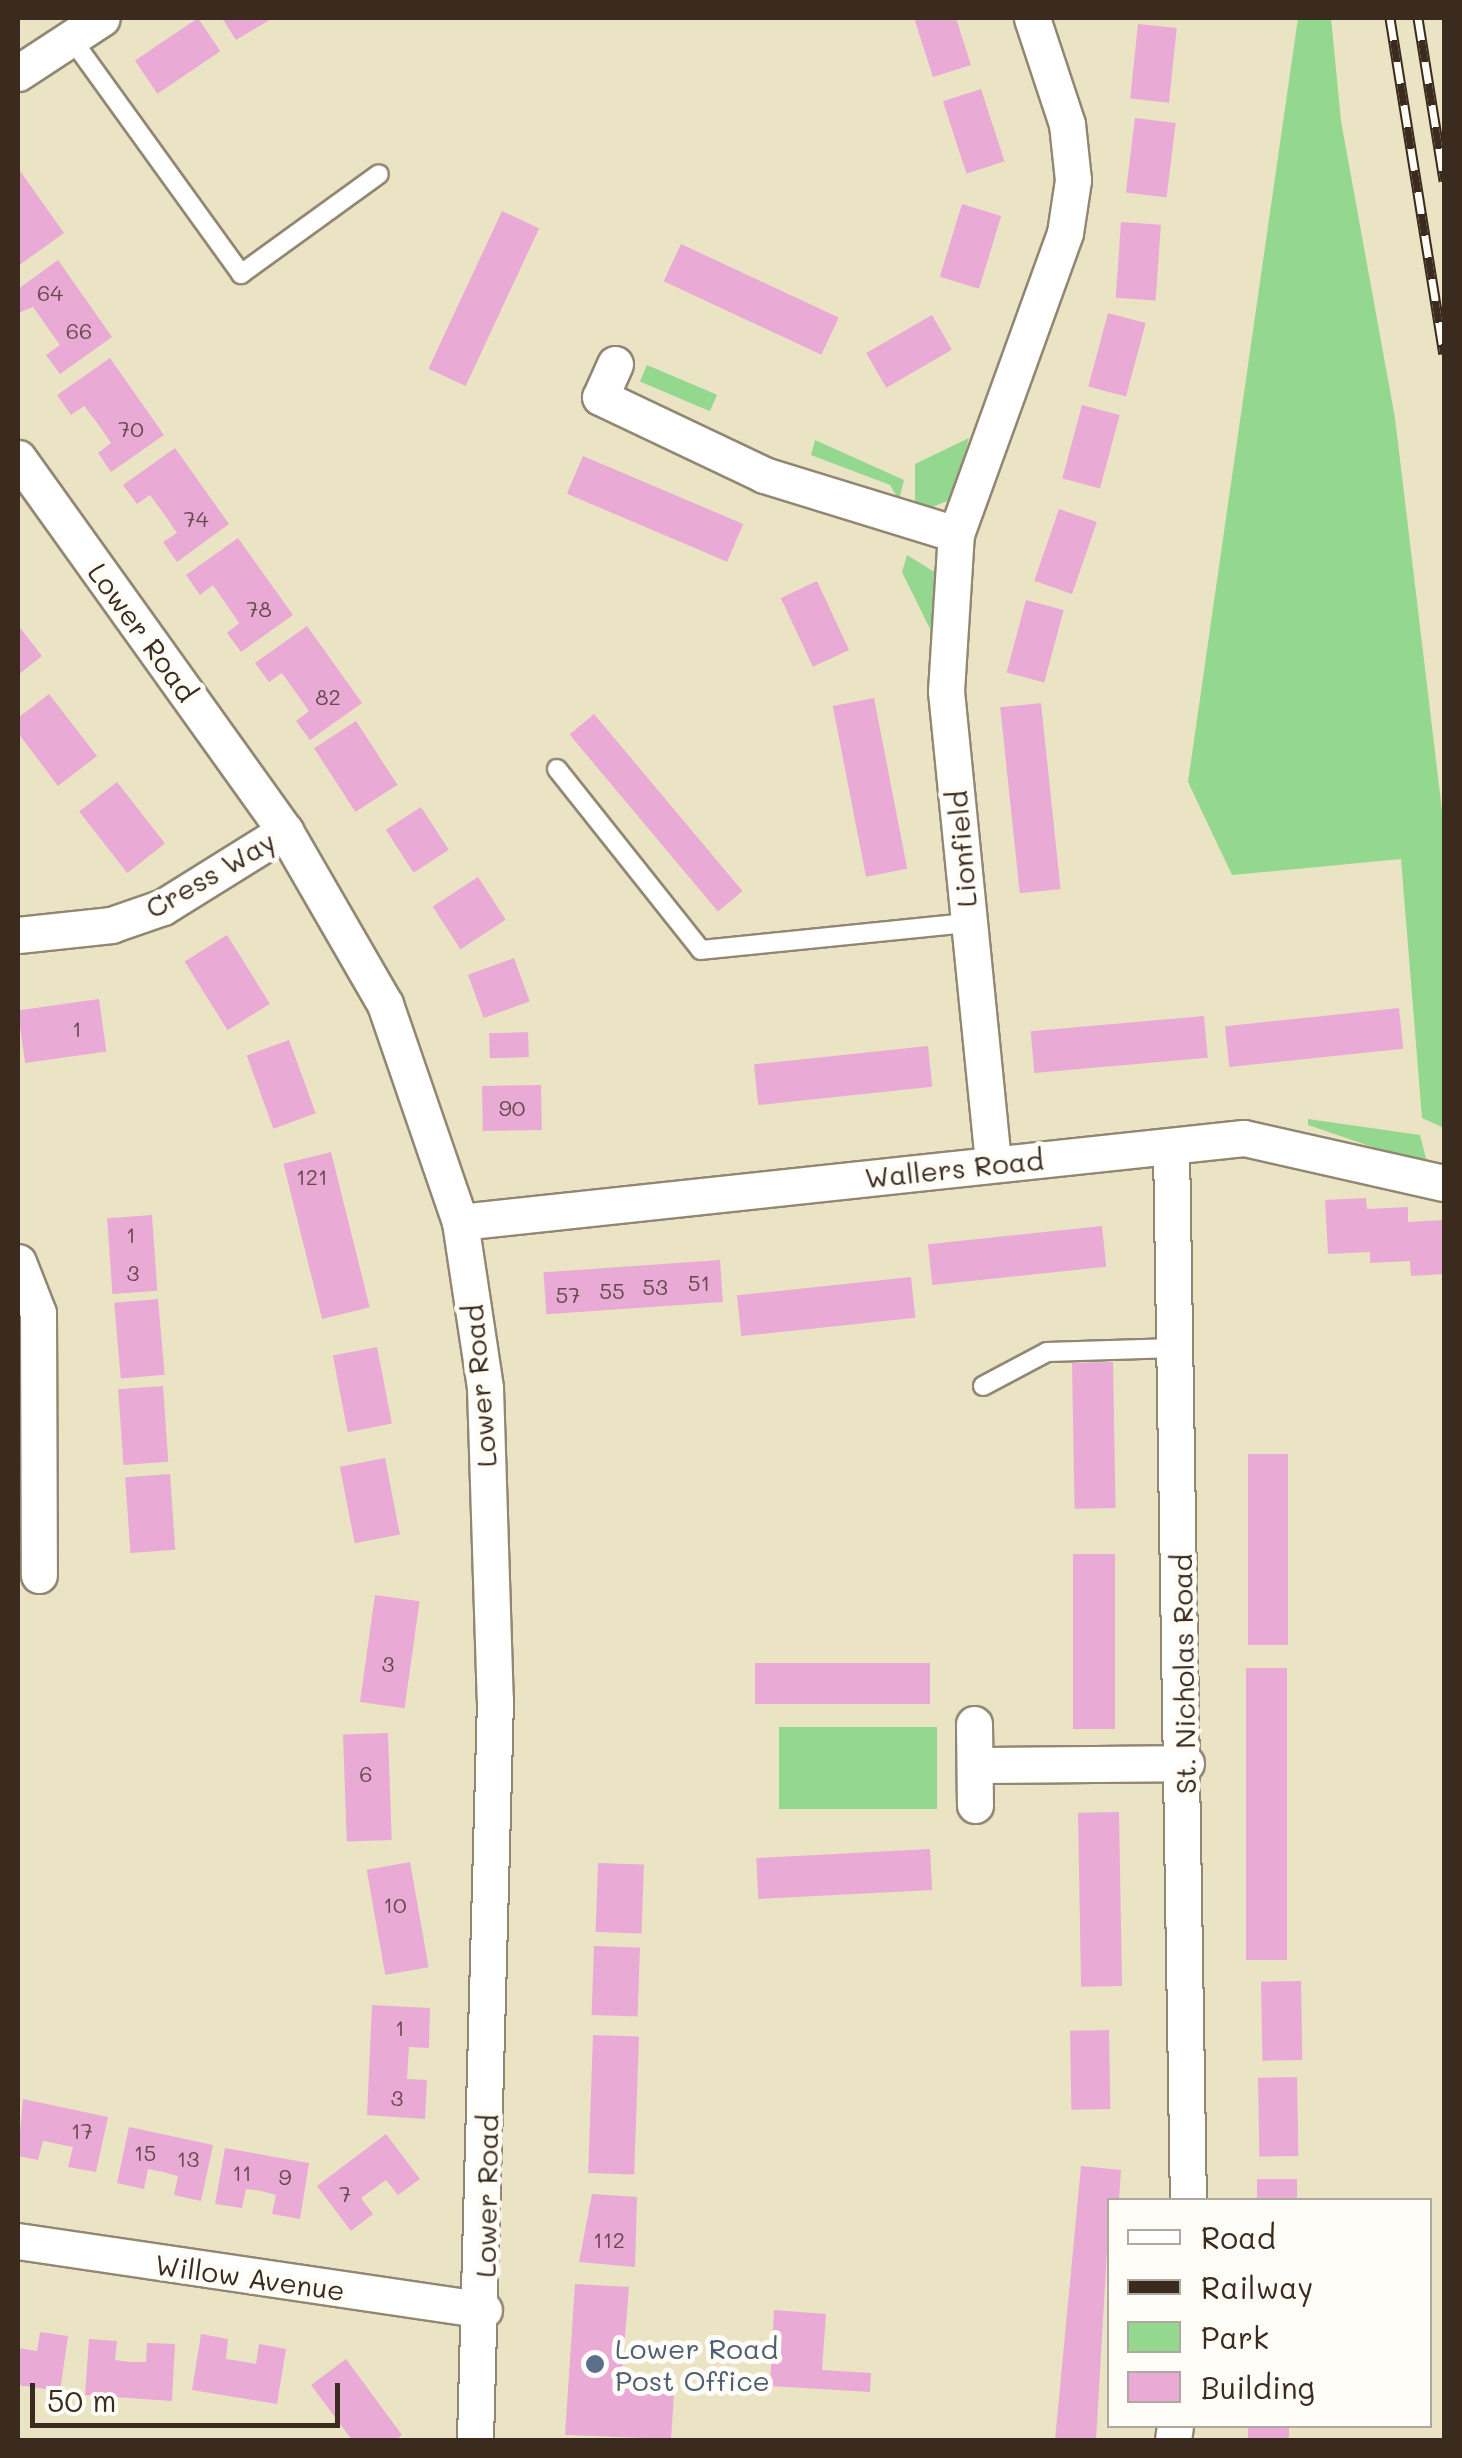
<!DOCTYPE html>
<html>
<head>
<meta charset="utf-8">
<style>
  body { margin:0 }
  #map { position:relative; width:1462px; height:2458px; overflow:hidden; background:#eae4c5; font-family:Mali,sans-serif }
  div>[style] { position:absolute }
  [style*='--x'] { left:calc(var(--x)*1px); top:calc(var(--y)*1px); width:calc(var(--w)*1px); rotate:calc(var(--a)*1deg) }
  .green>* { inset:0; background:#94d78f; transform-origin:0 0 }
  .building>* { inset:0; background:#eaaad6; transform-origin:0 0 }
  .roads { filter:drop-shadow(2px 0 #928772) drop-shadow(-2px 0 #928772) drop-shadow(0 2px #928772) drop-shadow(0 -2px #928772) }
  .service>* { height:18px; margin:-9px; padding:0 9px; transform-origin:9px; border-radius:9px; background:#fff }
  .minor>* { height:35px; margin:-17.5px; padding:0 17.5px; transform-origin:17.5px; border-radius:17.5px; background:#fff }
  .rail>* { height:11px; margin-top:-5.5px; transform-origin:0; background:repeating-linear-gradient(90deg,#fdfcf7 0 22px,#3b2a1e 0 44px); box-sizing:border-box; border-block:2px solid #3b2a1e }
  .dots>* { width:28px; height:28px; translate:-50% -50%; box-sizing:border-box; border:5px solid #fdfcf7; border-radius:50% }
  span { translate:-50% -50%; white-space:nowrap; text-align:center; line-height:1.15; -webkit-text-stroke:10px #fdfcf7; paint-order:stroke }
  .number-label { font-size:22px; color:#674a4c }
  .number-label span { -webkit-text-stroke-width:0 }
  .street-label { font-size:28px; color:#3b2a1e }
  .service-label { font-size:28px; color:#4e5e75 }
  .left { translate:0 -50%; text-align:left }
  .frame { position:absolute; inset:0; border:20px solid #3b2a1e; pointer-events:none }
  .legend { position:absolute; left:1107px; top:2198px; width:325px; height:230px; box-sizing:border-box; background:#fdfcf7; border:2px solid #afa8a0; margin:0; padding:12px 18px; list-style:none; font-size:30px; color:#3b2a1e }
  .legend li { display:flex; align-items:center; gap:20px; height:50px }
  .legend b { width:50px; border:2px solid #afa8a0 }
  .scale { position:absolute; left:30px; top:2383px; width:310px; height:45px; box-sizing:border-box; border:5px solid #3b2a1e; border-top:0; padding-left:12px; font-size:30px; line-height:35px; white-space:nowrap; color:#3b2a1e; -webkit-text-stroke:8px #fdfcf7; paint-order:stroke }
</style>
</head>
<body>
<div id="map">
  <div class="green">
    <i style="clip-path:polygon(1298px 18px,1331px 18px,1341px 121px,1395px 418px,1444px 827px,1444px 1128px,1422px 1118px,1401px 859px,1232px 875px,1188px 782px)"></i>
    <i style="left:647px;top:365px;width:76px;height:18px;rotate:23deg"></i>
    <i style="clip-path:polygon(969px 438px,952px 499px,915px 514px,915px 464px)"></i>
    <i style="clip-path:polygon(815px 440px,904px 480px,899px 500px,890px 485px,811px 455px)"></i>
    <i style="clip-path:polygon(907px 555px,936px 573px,933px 635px,902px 572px)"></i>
    <i style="clip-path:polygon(1308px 1119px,1420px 1135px,1428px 1166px,1308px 1125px)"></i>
    <i style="left:937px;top:1727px;width:82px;height:158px;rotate:90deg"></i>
  </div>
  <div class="building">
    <i style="left:198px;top:18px;width:40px;height:76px;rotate:56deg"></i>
    <i style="clip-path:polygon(222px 18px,273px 18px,236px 40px)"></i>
    <i style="clip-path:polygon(914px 18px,956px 18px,971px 65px,933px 77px)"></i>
    <i style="left:1138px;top:24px;width:39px;height:75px;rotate:6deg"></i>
    <i style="left:981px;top:89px;width:76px;height:40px;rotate:72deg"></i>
    <i style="left:1135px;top:118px;width:41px;height:75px;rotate:7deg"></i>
    <i style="clip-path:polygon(18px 168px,64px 233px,18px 266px)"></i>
    <i style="left:962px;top:204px;width:41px;height:76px;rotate:17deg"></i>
    <i style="left:502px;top:211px;width:41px;height:174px;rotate:25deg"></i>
    <i style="left:1121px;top:222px;width:40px;height:76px;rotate:4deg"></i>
    <i style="left:681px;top:244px;width:174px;height:41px;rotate:25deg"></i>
    <i style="clip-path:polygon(58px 260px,112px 337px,60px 374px,46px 355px,60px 345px,33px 307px,18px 313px,18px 289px)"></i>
    <i style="left:1108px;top:313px;width:39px;height:76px;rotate:15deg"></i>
    <i style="left:932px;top:315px;width:40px;height:76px;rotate:60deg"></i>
    <i style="clip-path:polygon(110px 358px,164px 435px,111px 472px,98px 453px,111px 443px,98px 424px,84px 406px,71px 415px,57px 395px)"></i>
    <i style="left:1082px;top:405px;width:39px;height:76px;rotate:15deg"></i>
    <i style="clip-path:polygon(175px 448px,229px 524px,177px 562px,163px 542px,177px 533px,164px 514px,150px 495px,137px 504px,123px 485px)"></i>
    <i style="left:583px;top:456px;width:174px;height:41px;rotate:23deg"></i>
    <i style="left:1059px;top:509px;width:40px;height:76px;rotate:19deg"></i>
    <i style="clip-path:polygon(238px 538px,293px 615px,241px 652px,227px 633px,239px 623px,213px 585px,200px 595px,186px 575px)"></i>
    <i style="left:817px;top:581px;width:76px;height:40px;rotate:65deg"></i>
    <i style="left:1026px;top:600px;width:39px;height:75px;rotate:15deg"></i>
    <i style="clip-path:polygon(18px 625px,42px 656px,18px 675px)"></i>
    <i style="clip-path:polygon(307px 626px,362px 703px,310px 740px,296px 721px,309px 711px,282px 673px,269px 682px,255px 663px)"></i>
    <i style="clip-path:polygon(49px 694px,97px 756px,58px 786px,18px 733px,18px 718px)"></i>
    <i style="left:874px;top:698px;width:174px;height:42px;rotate:79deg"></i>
    <i style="left:1041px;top:703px;width:187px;height:41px;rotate:84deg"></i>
    <i style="left:594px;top:714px;width:231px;height:32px;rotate:50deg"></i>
    <i style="left:356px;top:721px;width:76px;height:50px;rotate:57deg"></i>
    <i style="left:117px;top:782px;width:78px;height:48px;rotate:52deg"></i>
    <i style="left:421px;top:807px;width:51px;height:42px;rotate:57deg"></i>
    <i style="left:478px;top:877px;width:51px;height:54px;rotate:57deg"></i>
    <i style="left:227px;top:935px;width:81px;height:50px;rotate:58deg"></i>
    <i style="left:514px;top:958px;width:46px;height:49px;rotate:70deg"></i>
    <i style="left:99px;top:999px;width:53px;height:82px;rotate:82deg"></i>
    <i style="left:1399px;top:1008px;width:41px;height:175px;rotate:84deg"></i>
    <i style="left:1204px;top:1016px;width:42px;height:174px;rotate:85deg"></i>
    <i style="left:528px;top:1032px;width:25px;height:39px;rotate:88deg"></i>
    <i style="left:289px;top:1040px;width:78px;height:45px;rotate:70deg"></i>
    <i style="left:928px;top:1046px;width:41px;height:175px;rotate:84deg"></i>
    <i style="left:541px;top:1085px;width:45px;height:59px;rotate:89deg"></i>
    <i style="left:331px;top:1152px;width:160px;height:49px;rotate:76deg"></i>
    <i style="clip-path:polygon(1366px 1198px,1367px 1209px,1408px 1207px,1408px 1222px,1444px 1220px,1444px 1274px,1411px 1276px,1410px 1261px,1370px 1263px,1370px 1252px,1328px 1254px,1325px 1200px)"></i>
    <i style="left:152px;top:1215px;width:76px;height:45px;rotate:86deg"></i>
    <i style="left:1102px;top:1226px;width:41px;height:175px;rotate:84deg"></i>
    <i style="left:720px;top:1260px;width:42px;height:177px;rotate:86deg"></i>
    <i style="left:911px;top:1277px;width:41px;height:175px;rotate:84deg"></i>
    <i style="left:158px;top:1299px;width:76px;height:44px;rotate:85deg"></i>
    <i style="left:377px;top:1347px;width:78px;height:45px;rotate:79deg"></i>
    <i style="left:1113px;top:1362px;width:146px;height:41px;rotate:89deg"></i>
    <i style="left:163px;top:1386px;width:76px;height:45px;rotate:86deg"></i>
    <i style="left:1248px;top:1454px;width:40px;height:191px"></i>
    <i style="left:385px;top:1458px;width:78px;height:46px;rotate:79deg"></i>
    <i style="left:170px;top:1474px;width:76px;height:45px;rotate:86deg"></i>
    <i style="left:1073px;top:1554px;width:42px;height:175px"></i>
    <i style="left:375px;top:1595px;width:45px;height:108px;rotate:8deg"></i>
    <i style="left:930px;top:1663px;width:41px;height:175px;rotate:90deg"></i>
    <i style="left:1246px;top:1668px;width:41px;height:292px"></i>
    <i style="left:388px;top:1733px;width:107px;height:45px;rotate:88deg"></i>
    <i style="left:1119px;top:1812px;width:174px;height:41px;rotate:89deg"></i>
    <i style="left:930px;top:1849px;width:41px;height:174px;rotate:87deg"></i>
    <i style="left:410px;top:1862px;width:107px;height:44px;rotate:80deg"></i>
    <i style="left:598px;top:1863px;width:46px;height:69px;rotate:2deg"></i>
    <i style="left:594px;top:1946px;width:46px;height:69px;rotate:2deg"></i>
    <i style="left:1301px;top:1981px;width:79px;height:40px;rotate:89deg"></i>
    <i style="clip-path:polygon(372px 2005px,430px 2008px,429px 2048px,409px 2047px,407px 2079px,427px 2080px,425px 2119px,367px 2115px)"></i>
    <i style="left:1109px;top:2030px;width:79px;height:39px;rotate:89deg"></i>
    <i style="left:593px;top:2035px;width:46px;height:138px;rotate:2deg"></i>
    <i style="left:1297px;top:2077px;width:79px;height:39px;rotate:89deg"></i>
    <i style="clip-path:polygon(23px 2099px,108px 2117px,96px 2172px,68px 2167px,73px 2147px,43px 2141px,38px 2160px,18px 2156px)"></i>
    <i style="clip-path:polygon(129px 2127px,213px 2145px,201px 2201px,174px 2195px,178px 2176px,163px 2172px,148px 2169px,144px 2189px,117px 2183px)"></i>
    <i style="clip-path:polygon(386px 2134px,420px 2179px,398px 2195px,386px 2180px,361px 2198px,373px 2214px,351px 2231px,317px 2186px)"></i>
    <i style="clip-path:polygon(225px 2148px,309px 2163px,300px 2219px,272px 2214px,276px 2195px,261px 2191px,246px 2189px,242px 2208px,215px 2204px)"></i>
    <i style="clip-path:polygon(1081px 2166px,1121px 2170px,1119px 2200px,1110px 2200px,1096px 2440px,1055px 2440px)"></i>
    <i style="left:1297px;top:2179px;width:21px;height:40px;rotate:90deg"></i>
    <i style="clip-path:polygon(592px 2194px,637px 2197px,635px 2267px,579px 2262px)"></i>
    <i style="clip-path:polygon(575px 2284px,629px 2287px,622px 2373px,675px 2378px,671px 2439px,565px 2435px)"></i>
    <i style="clip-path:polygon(774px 2310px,826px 2314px,822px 2370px,871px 2373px,870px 2392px,770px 2386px)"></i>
    <i style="clip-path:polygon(40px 2332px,68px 2336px,60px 2391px,18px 2385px,18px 2348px,37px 2351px)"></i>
    <i style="clip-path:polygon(201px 2334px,228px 2339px,226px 2359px,240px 2361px,256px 2364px,259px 2344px,286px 2349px,277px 2404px,192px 2390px)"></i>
    <i style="clip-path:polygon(89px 2339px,117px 2341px,115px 2360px,130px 2362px,146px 2362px,147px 2343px,175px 2344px,172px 2401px,85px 2395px)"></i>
    <i style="clip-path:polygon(346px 2359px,402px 2435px,395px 2440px,352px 2440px,311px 2385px)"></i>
    <i style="left:1248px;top:2426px;width:41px;height:14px"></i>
  </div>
  <div class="roads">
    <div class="service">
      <i style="--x:71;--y:38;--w:291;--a:54.2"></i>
      <i style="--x:241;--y:274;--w:170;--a:-35.9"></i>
      <i style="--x:557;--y:769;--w:231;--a:51.5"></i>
      <i style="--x:701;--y:950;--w:268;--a:-5.8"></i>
      <i style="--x:983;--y:1386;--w:72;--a:-28"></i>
      <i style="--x:1047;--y:1352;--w:128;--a:-1.8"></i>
    </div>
    <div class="minor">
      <i style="--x:18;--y:73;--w:100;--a:-33.2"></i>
      <i style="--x:615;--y:364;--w:36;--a:114"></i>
      <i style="--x:600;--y:397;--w:182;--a:25.4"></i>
      <i style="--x:764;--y:475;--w:201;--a:17.1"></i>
      <i style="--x:18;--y:458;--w:459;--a:54.4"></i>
      <i style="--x:285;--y:831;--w:200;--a:60"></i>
      <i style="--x:385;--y:1004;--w:231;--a:71"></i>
      <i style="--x:460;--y:1222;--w:168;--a:81.4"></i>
      <i style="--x:485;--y:1388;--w:312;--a:88.2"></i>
      <i style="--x:495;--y:1700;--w:740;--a:91.55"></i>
      <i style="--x:18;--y:935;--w:94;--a:-6.1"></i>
      <i style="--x:111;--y:925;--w:55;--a:-19.1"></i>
      <i style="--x:163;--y:907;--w:144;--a:-31.9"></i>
      <i style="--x:1171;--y:1147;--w:1053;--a:89.08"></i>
      <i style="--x:993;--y:1162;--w:473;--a:-95.7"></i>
      <i style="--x:946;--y:691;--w:157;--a:-86.4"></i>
      <i style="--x:956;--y:534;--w:320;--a:-70.1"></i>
      <i style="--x:1065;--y:233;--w:54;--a:-81.4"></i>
      <i style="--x:1073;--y:180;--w:56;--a:-96.1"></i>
      <i style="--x:1067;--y:124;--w:112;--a:-108.3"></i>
      <i style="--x:460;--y:1222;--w:788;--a:-6.12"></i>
      <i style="--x:1244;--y:1138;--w:205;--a:12.7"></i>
      <i style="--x:18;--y:1262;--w:55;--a:68.6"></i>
      <i style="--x:38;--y:1313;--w:262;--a:89.8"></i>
      <i style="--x:974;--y:1724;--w:81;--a:89.3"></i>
      <i style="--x:975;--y:1765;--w:211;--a:-0.5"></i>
      <i style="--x:18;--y:2241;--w:471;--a:8.4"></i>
      <i style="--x:1173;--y:2440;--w:14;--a:-82"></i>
    </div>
  </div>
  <div class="rail">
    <i style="--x:1390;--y:18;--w:340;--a:80.9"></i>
    <i style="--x:1418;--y:18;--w:165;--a:80.9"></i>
  </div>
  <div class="dots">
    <i style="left:595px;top:2364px;background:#5c6f8a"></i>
  </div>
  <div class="number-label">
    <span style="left:50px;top:293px">64</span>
    <span style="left:79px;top:331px">66</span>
    <span style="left:131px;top:429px">70</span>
    <span style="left:196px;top:519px">74</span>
    <span style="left:259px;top:609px">78</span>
    <span style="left:328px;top:697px">82</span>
    <span style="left:77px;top:1029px">1</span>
    <span style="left:512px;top:1108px">90</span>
    <span style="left:312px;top:1177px">121</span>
    <span style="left:131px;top:1235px">1</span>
    <span style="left:133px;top:1273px">3</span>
    <span style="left:699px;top:1283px">51</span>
    <span style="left:655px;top:1287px">53</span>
    <span style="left:612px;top:1291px">55</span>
    <span style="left:568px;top:1295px">57</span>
    <span style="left:388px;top:1664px">3</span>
    <span style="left:366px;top:1774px">6</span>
    <span style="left:395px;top:1905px">10</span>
    <span style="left:400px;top:2028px">1</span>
    <span style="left:397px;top:2098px">3</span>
    <span style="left:82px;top:2131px">17</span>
    <span style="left:145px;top:2153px">15</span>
    <span style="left:188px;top:2159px">13</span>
    <span style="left:242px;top:2173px">11</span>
    <span style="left:285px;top:2177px">9</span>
    <span style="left:345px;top:2194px">7</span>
    <span style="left:609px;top:2240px">112</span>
  </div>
  <div class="street-label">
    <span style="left:143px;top:632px;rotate:54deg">Lower Road</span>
    <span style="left:961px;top:849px;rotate:-95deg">Lionfield</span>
    <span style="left:210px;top:874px;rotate:-30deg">Cress Way</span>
    <span style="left:954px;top:1168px;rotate:-6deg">Wallers Road</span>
    <span style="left:479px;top:1386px;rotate:-95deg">Lower Road</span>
    <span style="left:1183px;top:1674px;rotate:-91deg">St. Nicholas Road</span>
    <span style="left:486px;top:2196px;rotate:-89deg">Lower Road</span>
    <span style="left:250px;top:2277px;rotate:8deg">Willow Avenue</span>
  </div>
  <div class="service-label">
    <span class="left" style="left:615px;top:2364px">Lower Road<br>Post Office</span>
  </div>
  <div class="frame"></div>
  <ul class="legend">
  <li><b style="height:12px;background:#fff"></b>Road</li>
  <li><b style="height:12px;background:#3b2a1e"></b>Railway</li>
  <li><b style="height:28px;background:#94d78f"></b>Park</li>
  <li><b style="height:28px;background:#eaaad6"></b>Building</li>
  </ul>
  <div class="scale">50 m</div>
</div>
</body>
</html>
